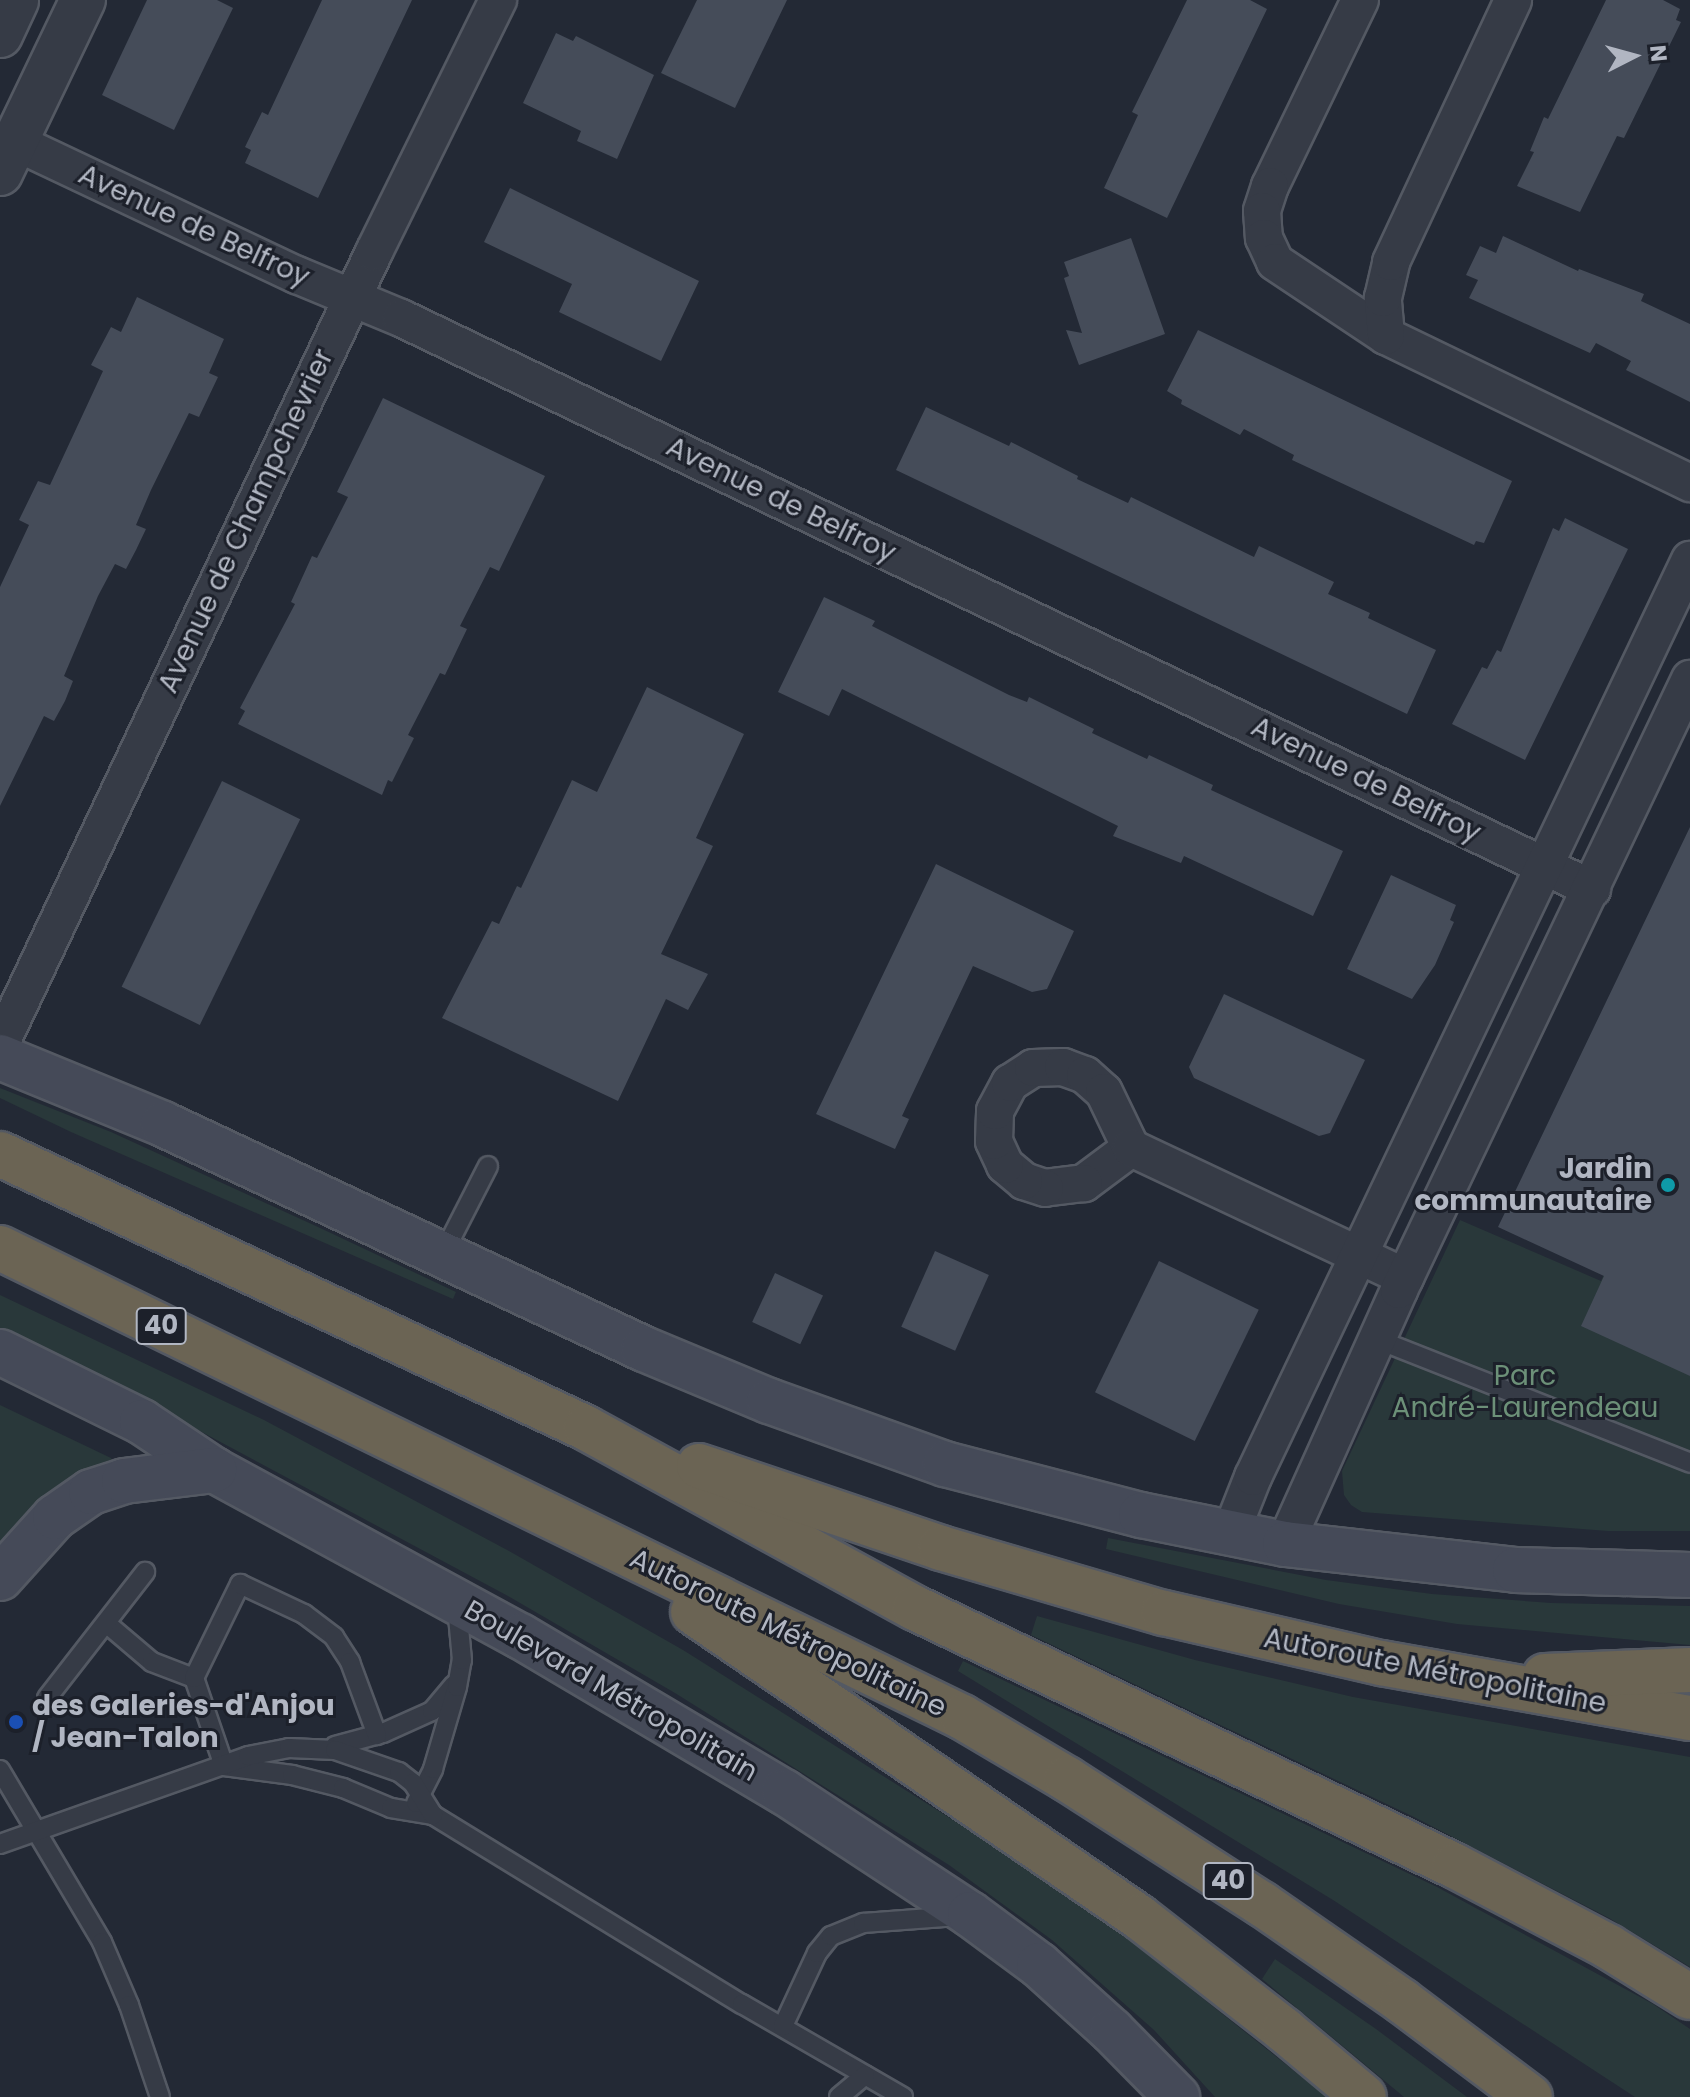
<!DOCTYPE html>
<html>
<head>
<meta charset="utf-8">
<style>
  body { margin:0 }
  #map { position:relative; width:1690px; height:2097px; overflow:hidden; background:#232935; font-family:Poppins,sans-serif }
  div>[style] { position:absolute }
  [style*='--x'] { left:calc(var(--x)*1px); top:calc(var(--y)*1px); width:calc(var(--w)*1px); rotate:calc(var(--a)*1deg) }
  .green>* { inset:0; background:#29383a }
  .building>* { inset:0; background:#454c59; transform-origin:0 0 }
  .roads { filter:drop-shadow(2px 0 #545963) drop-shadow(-2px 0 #545963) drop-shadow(0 2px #545963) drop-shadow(0 -2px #545963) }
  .service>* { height:18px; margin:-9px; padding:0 9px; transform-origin:9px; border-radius:9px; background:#363b46 }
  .minor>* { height:36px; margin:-18px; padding:0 18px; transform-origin:18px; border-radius:18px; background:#363b46 }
  .tertiary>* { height:44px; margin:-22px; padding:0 22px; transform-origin:22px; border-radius:22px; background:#363b46 }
  .secondary>* { height:44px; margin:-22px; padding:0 22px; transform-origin:22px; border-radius:22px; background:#454a58 }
  .motorway>* { height:44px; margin:-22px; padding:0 22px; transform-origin:22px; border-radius:22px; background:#6b6454 }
  .dots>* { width:22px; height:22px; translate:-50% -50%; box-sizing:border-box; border:4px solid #1c202a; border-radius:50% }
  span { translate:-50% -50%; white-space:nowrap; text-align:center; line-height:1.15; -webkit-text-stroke:6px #1c202a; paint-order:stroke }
  .shield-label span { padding:2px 6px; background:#1c202a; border:2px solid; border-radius:6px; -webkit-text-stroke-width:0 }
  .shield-label { font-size:26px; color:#b1b6c2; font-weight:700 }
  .street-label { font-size:28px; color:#b1b6c2 }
  .poi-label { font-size:28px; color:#b1b6c2; font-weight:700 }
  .right { translate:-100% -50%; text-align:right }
  .left { translate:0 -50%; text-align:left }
  .park-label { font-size:28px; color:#6c9078 }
  .north { position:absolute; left:1594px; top:16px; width:80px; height:80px; -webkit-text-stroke:6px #1c202a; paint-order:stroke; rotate:84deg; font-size:22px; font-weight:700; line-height:32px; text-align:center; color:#b1b6c2 }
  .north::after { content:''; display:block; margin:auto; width:28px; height:36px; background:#b1b6c2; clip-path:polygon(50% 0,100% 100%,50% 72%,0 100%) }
</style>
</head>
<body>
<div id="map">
  <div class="green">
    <i style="clip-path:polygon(0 1088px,111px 1132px,318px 1227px,456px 1292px,453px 1299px,71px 1132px,0 1098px)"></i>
    <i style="clip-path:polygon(1690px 1089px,1690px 1531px,1608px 1531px,1362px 1512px,1351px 1505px,1344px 1495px,1342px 1471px,1460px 1220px,1601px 1281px)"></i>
    <i style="clip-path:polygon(0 1295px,264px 1420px,509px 1551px,683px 1650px,988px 1842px,1128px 1939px,1327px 2097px,1215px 2097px,1154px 2030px,1052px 1940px,949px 1865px,675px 1693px,508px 1596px,185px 1423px,0 1331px)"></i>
    <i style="clip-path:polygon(0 1405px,111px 1458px,112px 1464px,0 1558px)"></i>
    <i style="clip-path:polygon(1108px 1538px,1326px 1580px,1432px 1594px,1551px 1603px,1690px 1606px,1690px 1645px,1457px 1624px,1339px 1604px,1106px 1549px)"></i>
    <i style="clip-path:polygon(1037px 1616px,1195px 1660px,1353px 1697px,1690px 1757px,1690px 1967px,1609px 1918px,1414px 1817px,1031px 1635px)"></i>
    <i style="clip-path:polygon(963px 1661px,1437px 1887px,1653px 2004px,1690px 2029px,1690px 2097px,1635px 2097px,1333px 1900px,958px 1671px)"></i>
    <i style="clip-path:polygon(1275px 1959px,1376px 2029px,1467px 2097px,1404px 2097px,1262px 1979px)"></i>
  </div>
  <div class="building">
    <i style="clip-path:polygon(147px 0,217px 0,233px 8px,174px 130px,102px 95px)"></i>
    <i style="clip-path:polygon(322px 0,412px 0,318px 198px,245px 163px,251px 150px,245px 147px,262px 112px,268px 115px)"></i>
    <i style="clip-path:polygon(697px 0,787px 0,735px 108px,661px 73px)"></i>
    <i style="clip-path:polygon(1187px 0,1250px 0,1267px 9px,1167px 218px,1104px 188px,1138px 115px,1132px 112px)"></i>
    <i style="clip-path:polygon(1606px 0,1663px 0,1680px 9px,1676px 20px,1681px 22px,1624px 138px,1617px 136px,1580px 212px,1517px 186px,1534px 152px,1530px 151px,1544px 117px,1548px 119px)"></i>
    <i style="clip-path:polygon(556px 33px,573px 41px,576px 36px,654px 75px,617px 159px,577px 141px,581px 131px,523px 103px)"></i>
    <i style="clip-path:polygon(510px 188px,699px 281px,661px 361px,559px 312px,572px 284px,484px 242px)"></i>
    <i style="clip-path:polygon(1503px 236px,1578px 271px,1579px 269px,1644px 294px,1641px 301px,1690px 324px,1690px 402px,1626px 370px,1631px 361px,1596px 343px,1590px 353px,1469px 298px,1478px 280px,1466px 275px,1480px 246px,1496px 253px)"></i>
    <i style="clip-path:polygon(1131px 238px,1165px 334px,1079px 365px,1066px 330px,1082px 333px,1064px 278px,1069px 276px,1064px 262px)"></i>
    <i style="clip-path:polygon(137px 297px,224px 339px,209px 373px,218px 377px,199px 417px,189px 413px,151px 490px,136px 525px,146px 529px,136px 550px,126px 569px,115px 564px,98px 596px,64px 676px,73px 681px,65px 701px,54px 721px,44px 716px,0 806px,0 587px,29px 525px,19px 520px,38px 481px,50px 485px,103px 371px,91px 365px,111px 327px,121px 332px)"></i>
    <i style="clip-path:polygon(1198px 330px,1512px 481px,1484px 543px,1476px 541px,1474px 545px,1292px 460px,1294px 455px,1244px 429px,1240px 435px,1181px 404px,1182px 400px,1167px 391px)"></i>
    <i style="clip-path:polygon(383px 398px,545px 476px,499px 571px,490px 567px,460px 626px,467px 629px,445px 675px,440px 673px,408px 735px,414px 738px,392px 782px,388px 780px,382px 795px,238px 724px,245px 711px,240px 708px,295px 604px,291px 602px,312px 556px,317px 558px,348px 497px,337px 492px)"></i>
    <i style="clip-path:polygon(926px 407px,1009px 446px,1011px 442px,1078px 476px,1077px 479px,1128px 503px,1131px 497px,1254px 557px,1259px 546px,1334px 582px,1328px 594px,1370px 613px,1368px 618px,1436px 650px,1407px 714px,896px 470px)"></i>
    <i style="clip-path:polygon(1565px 518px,1628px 549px,1525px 760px,1452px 724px,1482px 667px,1487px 669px,1497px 650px,1501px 652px,1553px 528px,1559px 531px)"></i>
    <i style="clip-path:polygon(824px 597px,875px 621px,872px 626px,1009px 695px,1027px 702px,1029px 697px,1094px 729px,1092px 733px,1147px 759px,1149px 755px,1213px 785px,1211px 790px,1343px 851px,1313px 916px,1184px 856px,1181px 863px,1113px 836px,1118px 826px,842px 689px,829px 716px,778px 692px)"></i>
    <i style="clip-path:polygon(647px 687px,744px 734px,696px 838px,713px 846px,661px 954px,708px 974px,688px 1010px,666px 999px,618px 1101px,442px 1018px,492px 921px,499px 924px,517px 886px,521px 888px,572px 780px,597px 792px)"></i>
    <i style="left:222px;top:781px;width:87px;height:229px;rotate:26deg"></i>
    <i style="clip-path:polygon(1690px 827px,1690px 1376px,1581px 1326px,1604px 1276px,1498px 1227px)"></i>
    <i style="clip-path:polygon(936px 864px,1074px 931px,1047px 989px,1032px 992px,973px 966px,902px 1116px,909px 1119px,895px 1149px,816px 1114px)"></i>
    <i style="clip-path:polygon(1391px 875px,1456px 905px,1450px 920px,1454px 922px,1435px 965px,1412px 999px,1347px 969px)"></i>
    <i style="clip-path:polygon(1224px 994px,1365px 1060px,1330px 1133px,1319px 1136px,1194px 1078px,1189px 1067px)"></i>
    <i style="left:935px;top:1251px;width:59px;height:83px;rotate:24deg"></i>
    <i style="left:1159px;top:1261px;width:111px;height:146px;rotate:26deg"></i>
    <i style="left:775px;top:1273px;width:53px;height:54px;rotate:25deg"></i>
  </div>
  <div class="roads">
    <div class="service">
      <i style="--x:442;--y:1256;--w:101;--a:-62.9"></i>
      <i style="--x:1376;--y:1339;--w:338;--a:21.5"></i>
      <i style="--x:106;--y:1623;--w:60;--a:40.3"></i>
      <i style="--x:152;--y:1662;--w:45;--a:20.9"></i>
      <i style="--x:47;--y:1698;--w:160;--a:-52.1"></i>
      <i style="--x:335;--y:1746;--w:50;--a:-15.2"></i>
      <i style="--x:383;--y:1733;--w:54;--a:-24.2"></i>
      <i style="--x:432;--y:1711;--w:34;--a:-50"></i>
      <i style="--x:224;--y:1766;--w:69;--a:7.5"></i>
      <i style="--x:292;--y:1775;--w:53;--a:14.3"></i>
      <i style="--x:343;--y:1788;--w:52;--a:22.6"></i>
      <i style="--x:391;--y:1808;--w:43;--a:9.5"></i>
      <i style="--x:433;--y:1815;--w:362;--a:31.5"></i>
      <i style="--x:742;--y:2004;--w:186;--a:30"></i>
      <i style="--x:224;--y:1766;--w:93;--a:-108.8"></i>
      <i style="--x:194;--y:1678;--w:105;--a:-63.9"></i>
      <i style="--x:240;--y:1584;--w:71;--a:25.1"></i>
      <i style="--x:304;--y:1614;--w:38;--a:37"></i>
      <i style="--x:334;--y:1637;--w:30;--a:57"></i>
      <i style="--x:350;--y:1662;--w:78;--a:69.7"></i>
      <i style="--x:0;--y:1770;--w:200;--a:59.3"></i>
      <i style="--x:102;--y:1942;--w:69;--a:66.8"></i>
      <i style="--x:129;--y:2005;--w:97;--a:71.4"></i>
      <i style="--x:416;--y:1803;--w:38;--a:-63"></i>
      <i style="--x:433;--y:1769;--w:85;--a:-73.7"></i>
      <i style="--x:457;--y:1687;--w:27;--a:-80"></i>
      <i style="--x:462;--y:1660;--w:54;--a:-95.3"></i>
      <i style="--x:0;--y:1844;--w:263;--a:-19.5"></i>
      <i style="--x:248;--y:1756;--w:42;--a:-11"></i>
      <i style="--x:289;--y:1748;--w:46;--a:2.5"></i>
      <i style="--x:335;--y:1750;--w:68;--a:19"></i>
      <i style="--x:399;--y:1772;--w:18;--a:38"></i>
      <i style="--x:413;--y:1783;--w:38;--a:58"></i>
      <i style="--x:783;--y:2026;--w:81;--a:-65"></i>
      <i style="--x:817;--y:1953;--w:22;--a:-51"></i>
      <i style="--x:831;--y:1936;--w:35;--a:-22"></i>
      <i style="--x:863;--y:1923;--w:95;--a:-4.2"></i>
      <i style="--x:839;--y:2097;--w:34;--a:-40"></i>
    </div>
    <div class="minor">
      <i style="--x:1360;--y:0;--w:207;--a:115.8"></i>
      <i style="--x:1270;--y:186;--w:26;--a:108"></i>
      <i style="--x:1262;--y:211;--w:27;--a:86"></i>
      <i style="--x:1264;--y:238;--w:26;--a:65"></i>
      <i style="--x:1275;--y:262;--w:133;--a:33.7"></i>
      <i style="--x:1386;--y:336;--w:338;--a:25.8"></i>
      <i style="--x:15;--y:142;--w:312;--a:25.3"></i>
      <i style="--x:297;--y:275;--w:113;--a:22.5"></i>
      <i style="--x:401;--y:318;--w:1321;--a:25.61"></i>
      <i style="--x:1386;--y:336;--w:38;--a:-95"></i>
      <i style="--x:1383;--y:298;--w:37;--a:-77"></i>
      <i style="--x:1391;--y:262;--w:289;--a:-65"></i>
      <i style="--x:0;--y:1045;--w:877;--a:-64.75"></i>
      <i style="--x:374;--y:252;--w:281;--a:-63.8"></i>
      <i style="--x:1131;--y:1148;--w:59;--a:143.3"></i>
      <i style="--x:1084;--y:1183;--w:39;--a:173"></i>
      <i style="--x:1045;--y:1188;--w:22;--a:-162"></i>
      <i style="--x:1024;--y:1181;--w:25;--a:-140"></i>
      <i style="--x:1005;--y:1165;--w:26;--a:-115"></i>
      <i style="--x:994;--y:1141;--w:30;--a:-88"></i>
      <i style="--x:995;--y:1111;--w:32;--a:-62"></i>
      <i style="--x:1010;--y:1083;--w:27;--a:-33"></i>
      <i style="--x:1033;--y:1068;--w:30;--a:-2"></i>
      <i style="--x:1063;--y:1067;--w:23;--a:20"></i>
      <i style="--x:1085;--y:1075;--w:25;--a:42"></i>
      <i style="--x:1104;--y:1092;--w:62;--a:64.3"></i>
      <i style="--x:1131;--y:1148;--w:303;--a:25.2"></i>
      <i style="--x:1230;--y:1535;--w:62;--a:-68.4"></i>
      <i style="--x:1253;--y:1477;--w:1016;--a:-64.52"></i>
      <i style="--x:1285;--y:1544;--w:278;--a:-65.8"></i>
      <i style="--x:1399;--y:1290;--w:677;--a:-64.53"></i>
    </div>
    <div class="tertiary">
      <i style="--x:0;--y:35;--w:38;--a:-65"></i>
      <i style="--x:0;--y:173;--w:192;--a:-64.4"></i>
    </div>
    <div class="secondary">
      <i style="--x:0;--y:1057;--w:176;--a:22.3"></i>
      <i style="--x:163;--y:1124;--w:531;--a:25.07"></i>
      <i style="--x:644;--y:1349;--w:135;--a:22.6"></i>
      <i style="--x:769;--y:1401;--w:187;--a:19.7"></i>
      <i style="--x:945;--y:1464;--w:203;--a:14.6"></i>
      <i style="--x:1141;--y:1515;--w:147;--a:11.4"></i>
      <i style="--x:1285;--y:1544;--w:231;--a:6.4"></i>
      <i style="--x:1515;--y:1570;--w:175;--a:1.6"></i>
      <i style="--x:0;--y:1352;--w:158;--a:26.2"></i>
      <i style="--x:142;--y:1422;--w:87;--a:33.7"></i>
      <i style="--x:214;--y:1470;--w:348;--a:28.5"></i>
      <i style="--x:520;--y:1636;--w:307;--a:30.6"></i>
      <i style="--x:784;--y:1792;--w:222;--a:33.3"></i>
      <i style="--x:970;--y:1914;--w:86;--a:36.5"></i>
      <i style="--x:1039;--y:1965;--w:98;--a:42.1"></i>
      <i style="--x:1112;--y:2031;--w:93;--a:45.4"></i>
      <i style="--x:0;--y:1578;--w:82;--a:-48"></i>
      <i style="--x:55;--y:1517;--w:44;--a:-34.8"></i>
      <i style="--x:91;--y:1492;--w:35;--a:-18"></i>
      <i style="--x:124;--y:1481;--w:91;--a:-7"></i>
    </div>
    <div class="motorway">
      <i style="--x:0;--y:1154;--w:647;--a:25.06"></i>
      <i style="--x:586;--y:1428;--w:375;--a:28.7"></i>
      <i style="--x:915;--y:1608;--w:598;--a:25.54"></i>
      <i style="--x:1455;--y:1866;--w:174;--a:27.7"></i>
      <i style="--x:1609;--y:1947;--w:95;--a:31.7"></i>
      <i style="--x:0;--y:1248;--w:1070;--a:25.99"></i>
      <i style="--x:962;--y:1717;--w:122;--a:30.6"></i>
      <i style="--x:1067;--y:1779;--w:232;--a:32.7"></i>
      <i style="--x:1262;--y:1904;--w:170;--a:34.7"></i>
      <i style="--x:1402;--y:2001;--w:160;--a:36.9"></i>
      <i style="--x:699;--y:1466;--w:256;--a:18.7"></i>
      <i style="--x:941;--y:1548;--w:232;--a:16.3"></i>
      <i style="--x:1164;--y:1613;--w:223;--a:13"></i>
      <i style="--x:1381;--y:1663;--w:314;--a:10.1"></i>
      <i style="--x:693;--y:1612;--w:540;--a:34.37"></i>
      <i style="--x:1139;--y:1917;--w:184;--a:37.9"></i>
      <i style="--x:1284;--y:2030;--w:104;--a:39.9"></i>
      <i style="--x:1545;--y:1676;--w:145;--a:-2.4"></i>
    </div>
  </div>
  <div class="dots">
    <i style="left:1668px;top:1185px;background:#0f9aa8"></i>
    <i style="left:16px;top:1722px;background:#1a4fb4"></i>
  </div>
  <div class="shield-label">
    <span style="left:161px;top:1326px">40</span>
    <span style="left:1228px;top:1881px">40</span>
  </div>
  <div class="street-label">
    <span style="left:194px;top:226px;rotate:25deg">Avenue de Belfroy</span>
    <span style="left:781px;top:500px;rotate:26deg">Avenue de Belfroy</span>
    <span style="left:246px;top:521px;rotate:-65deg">Avenue de Champchevrier</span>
    <span style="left:1366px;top:780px;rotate:26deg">Avenue de Belfroy</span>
    <span style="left:788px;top:1633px;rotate:26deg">Autoroute Métropolitaine</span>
    <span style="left:1435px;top:1671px;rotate:11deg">Autoroute Métropolitaine</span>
    <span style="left:611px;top:1691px;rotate:30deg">Boulevard Métropolitain</span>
  </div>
  <div class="poi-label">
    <span class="right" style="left:1652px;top:1185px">Jardin<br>communautaire</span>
    <span class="left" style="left:32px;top:1722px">des Galeries-d'Anjou<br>/ Jean-Talon</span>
  </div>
  <div class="park-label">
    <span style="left:1525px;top:1392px">Parc<br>André-Laurendeau</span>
  </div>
  <div class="north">N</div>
</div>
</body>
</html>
